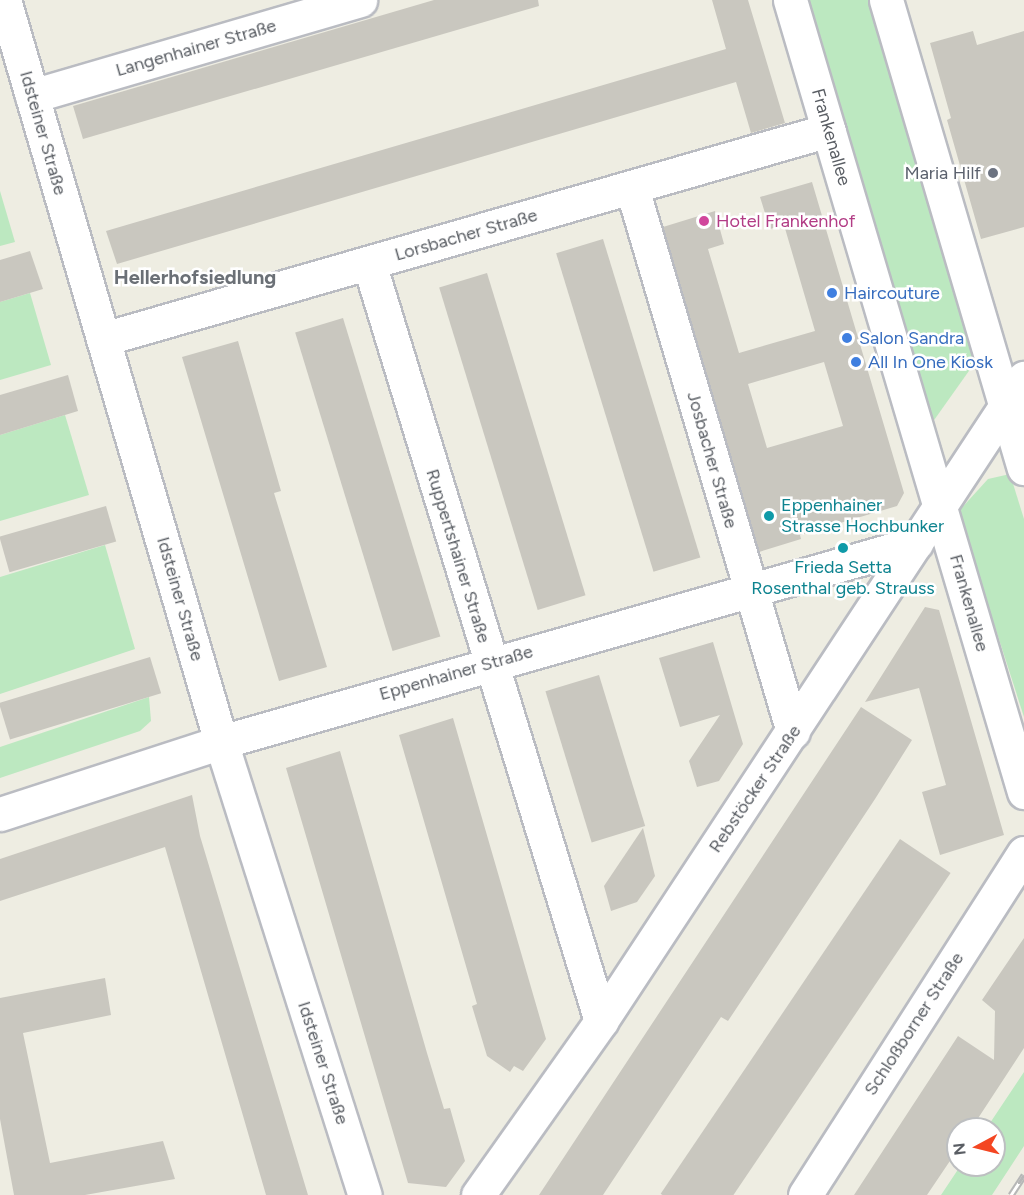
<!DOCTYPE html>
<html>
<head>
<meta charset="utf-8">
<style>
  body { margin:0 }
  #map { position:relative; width:1024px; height:1195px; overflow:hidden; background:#eeede2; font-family:Figtree,sans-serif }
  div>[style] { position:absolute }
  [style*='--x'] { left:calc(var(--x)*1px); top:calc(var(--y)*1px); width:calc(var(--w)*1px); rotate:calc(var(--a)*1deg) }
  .green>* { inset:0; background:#bce8c0 }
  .building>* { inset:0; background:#c9c7bf; transform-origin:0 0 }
  .roads { filter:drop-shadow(2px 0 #babcc2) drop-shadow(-2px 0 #babcc2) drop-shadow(0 2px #babcc2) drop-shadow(0 -2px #babcc2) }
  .minor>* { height:33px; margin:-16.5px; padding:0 16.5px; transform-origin:16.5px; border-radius:16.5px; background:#fff }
  .rail>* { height:7px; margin-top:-3.5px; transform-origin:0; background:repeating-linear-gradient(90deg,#fff 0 14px,#b6b7b7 0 28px); box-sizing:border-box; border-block:2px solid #b6b7b7 }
  .dots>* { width:16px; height:16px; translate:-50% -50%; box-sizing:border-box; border:3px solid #fff; border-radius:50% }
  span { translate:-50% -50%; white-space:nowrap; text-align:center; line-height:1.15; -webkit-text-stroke:5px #fff; paint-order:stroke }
  .street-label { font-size:18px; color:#5a5e64 }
  .worship-label { font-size:18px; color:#5b616d }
  .right { translate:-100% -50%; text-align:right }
  .hotel-label { font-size:18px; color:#b23c85 }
  .left { translate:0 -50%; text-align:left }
  .shop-label { font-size:18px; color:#366cbe }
  .culture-label { font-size:18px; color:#0d838f }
  .neighbourhood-label { font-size:20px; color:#6b7076; font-weight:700 }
  .north { position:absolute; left:946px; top:1117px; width:60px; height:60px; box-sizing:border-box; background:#fff; border:2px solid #bdbfc1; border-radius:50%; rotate:263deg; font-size:16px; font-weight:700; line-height:24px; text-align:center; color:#5a5e64 }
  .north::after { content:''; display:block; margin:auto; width:21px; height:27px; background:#f44622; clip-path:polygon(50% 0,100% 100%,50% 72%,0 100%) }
</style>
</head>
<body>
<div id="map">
  <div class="green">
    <i style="clip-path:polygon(807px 0,870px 0,976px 361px,932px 423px)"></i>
    <i style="clip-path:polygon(0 191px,15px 242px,0 246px)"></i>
    <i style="clip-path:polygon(30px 293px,51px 365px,0 380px,0 302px)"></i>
    <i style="clip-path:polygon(65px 415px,89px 495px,0 521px,0 435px)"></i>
    <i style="clip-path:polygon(1010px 474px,1024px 519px,1024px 717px,958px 512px,988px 479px)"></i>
    <i style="clip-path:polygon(105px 545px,135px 649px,0 694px,0 577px)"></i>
    <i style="clip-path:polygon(149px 697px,151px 721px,140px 731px,0 778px,0 747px)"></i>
    <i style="clip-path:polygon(1024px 1072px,1024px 1146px,992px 1195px,941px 1195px,961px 1165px,994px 1165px,994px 1129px,986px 1129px)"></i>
  </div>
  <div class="building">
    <i style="clip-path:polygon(434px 0,538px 0,539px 6px,83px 139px,73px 106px)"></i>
    <i style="clip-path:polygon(712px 0,748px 0,785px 123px,751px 133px,736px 82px,117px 264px,106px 231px,726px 49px)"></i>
    <i style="clip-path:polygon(973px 31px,977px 45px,1024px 31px,1024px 227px,981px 239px,947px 120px,951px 118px,930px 43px)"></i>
    <i style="clip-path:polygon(evenodd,812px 182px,904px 493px,897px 506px,800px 535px,801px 539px,759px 552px,663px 227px,715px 211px,724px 244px,708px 249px,739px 353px,815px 331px,784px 225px,770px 229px,760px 197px,812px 182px,824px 362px,843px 426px,767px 448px,748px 384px,824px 362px)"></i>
    <i style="left:603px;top:239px;width:333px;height:49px;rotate:73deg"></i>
    <i style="clip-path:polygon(30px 251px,43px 289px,0 302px,0 260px)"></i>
    <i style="left:487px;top:273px;width:337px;height:50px;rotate:73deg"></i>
    <i style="left:343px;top:318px;width:333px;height:50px;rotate:73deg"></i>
    <i style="clip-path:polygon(238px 341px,281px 491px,274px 493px,327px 667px,279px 681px,182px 357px)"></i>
    <i style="clip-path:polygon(68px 375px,78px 411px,0 435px,0 395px)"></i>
    <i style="left:106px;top:506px;width:37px;height:111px;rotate:74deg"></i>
    <i style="clip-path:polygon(925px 607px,939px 610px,1004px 835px,940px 855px,922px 792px,946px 785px,919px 688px,865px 702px)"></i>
    <i style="clip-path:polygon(713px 642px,743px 744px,719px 781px,697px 787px,689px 761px,720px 715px,680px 727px,659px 658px)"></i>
    <i style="left:150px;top:657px;width:38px;height:158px;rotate:73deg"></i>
    <i style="left:599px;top:675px;width:158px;height:56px;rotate:73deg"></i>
    <i style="clip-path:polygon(861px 707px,912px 740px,875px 799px,728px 1021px,721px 1017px,603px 1195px,539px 1195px)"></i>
    <i style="clip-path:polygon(453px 718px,546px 1039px,523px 1071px,514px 1066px,510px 1072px,487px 1056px,472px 1006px,477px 1004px,399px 735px)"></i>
    <i style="clip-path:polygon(340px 751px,427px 1053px,444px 1109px,450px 1108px,465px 1161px,446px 1187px,408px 1183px,286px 768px)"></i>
    <i style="clip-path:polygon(192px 795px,200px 836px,308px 1195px,266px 1195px,165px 847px,0 901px,0 859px)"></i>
    <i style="clip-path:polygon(643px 828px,655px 876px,637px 902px,611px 911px,604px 886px)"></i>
    <i style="left:900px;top:839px;width:61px;height:428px;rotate:34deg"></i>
    <i style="clip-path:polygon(1024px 938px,1024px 1048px,971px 1129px,958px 1129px,958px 1149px,927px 1195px,854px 1195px,958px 1036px,994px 1060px,995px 1011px,982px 1000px)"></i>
    <i style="clip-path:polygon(105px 978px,111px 1015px,23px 1033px,50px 1163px,163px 1141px,175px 1179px,85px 1195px,14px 1195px,0 1119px,0 998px)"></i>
  </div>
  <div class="roads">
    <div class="minor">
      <i style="--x:4;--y:0;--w:773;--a:73.7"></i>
      <i style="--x:221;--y:742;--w:475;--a:72.4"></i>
      <i style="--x:790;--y:0;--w:826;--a:73.54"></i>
      <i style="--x:886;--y:0;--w:488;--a:73.6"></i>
      <i style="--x:32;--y:96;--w:342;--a:-16.3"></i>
      <i style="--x:632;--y:188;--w:567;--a:73.51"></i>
      <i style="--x:369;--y:263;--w:793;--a:72.98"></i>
      <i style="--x:103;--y:339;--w:755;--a:-16.06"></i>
      <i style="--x:0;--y:814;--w:232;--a:-18"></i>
      <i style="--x:221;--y:742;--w:723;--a:-15.98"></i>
      <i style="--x:478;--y:1195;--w:213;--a:-54.7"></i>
      <i style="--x:601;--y:1021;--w:770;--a:-56.66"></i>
      <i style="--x:805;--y:1195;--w:406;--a:-57.4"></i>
    </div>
  </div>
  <div class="rail">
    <i style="--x:1011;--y:1195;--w:24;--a:-57"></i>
  </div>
  <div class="dots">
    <i style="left:993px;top:173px;background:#6b7280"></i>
    <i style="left:704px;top:221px;background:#d1479c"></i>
    <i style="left:832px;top:293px;background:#3f7fe0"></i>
    <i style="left:847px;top:338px;background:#3f7fe0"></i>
    <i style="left:856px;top:362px;background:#3f7fe0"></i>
    <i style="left:769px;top:516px;background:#0f9aa8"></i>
    <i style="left:843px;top:548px;background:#0f9aa8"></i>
  </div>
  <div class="street-label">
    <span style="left:196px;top:48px;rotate:-16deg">Langenhainer Straße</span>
    <span style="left:43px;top:133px;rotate:74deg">Idsteiner Straße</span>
    <span style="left:831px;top:137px;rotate:74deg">Frankenallee</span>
    <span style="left:466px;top:235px;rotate:-16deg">Lorsbacher Straße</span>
    <span style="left:712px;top:460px;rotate:74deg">Josbacher Straße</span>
    <span style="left:458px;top:556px;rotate:73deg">Ruppertshainer Straße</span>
    <span style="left:180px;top:599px;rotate:74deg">Idsteiner Straße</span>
    <span style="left:969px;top:603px;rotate:74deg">Frankenallee</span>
    <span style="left:456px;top:673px;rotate:-16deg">Eppenhainer Straße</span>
    <span style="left:755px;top:789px;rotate:-56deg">Rebstöcker Straße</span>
    <span style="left:914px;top:1024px;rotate:-57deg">Schloßborner Straße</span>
    <span style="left:323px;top:1063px;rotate:72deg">Idsteiner Straße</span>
  </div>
  <div class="worship-label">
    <span class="right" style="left:981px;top:173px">Maria Hilf</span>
  </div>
  <div class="hotel-label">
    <span class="left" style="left:716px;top:221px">Hotel Frankenhof</span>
  </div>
  <div class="shop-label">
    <span class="left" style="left:844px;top:293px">Haircouture</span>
    <span class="left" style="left:859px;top:338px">Salon Sandra</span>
    <span class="left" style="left:868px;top:362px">All In One Kiosk</span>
  </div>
  <div class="culture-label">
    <span class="left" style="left:781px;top:516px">Eppenhainer<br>Strasse Hochbunker</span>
    <span style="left:843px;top:578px">Frieda Setta<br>Rosenthal geb. Strauss</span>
  </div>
  <div class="neighbourhood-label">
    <span style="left:195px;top:277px">Hellerhofsiedlung</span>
  </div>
  <div class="north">N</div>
</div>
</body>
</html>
